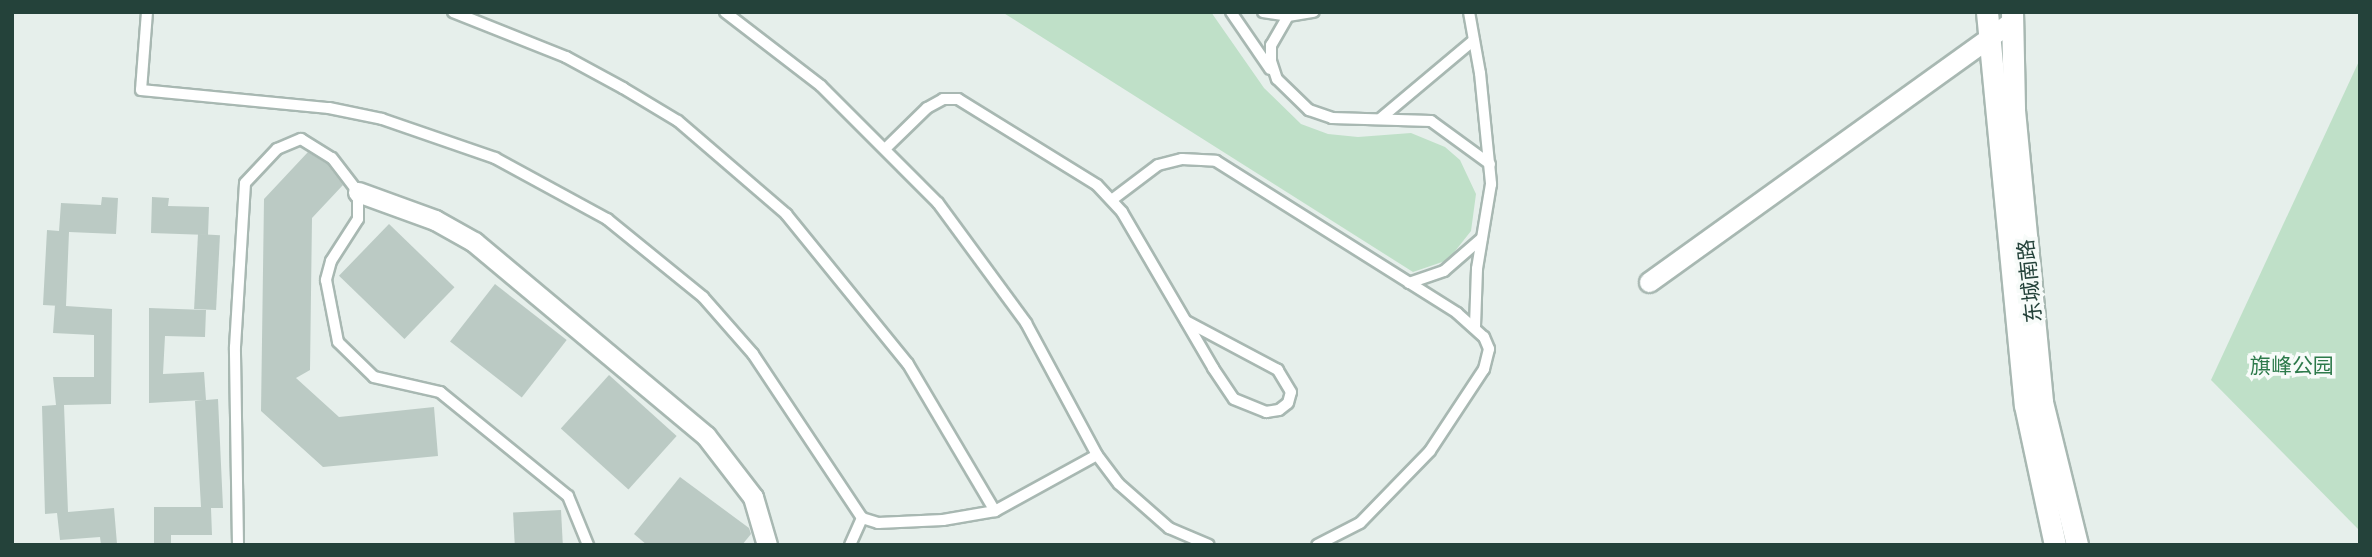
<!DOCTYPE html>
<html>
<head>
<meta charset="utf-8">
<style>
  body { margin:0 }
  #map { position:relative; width:2372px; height:557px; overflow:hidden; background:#e6efeb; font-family:"PT Sans","Noto Sans SC",sans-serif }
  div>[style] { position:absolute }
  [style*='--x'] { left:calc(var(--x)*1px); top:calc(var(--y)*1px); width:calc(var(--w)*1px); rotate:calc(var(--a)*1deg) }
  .green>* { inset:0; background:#bfe0c8 }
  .building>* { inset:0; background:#bbcac4; transform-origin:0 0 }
  .roads { filter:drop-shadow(2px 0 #a8b8b2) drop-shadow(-2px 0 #a8b8b2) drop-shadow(0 2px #a8b8b2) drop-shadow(0 -2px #a8b8b2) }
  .service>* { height:10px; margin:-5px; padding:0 5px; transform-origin:5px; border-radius:5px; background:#fff }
  .minor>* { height:19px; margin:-9.5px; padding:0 9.5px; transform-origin:9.5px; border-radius:9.5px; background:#fff }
  .tertiary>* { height:21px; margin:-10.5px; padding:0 10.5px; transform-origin:10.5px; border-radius:10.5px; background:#fff }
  span { translate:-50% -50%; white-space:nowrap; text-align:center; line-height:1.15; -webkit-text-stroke:7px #f7fbf9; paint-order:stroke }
  .street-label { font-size:21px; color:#24423a }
  .park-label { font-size:21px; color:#2d7a4b }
  .frame { position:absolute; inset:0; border:14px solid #24423a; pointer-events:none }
</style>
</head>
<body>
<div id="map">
  <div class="green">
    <i style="clip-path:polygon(1002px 12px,1211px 12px,1264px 88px,1301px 124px,1328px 134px,1358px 137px,1411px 133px,1445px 147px,1460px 160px,1476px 194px,1471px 231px,1448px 260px,1413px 272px)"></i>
    <i style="clip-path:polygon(2360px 59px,2360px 531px,2211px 380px)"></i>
  </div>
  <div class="building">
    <i style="clip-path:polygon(308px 152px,327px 164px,343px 185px,312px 218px,310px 370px,296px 378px,339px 417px,434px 407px,438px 456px,323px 467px,261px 411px,264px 199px)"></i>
    <i style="clip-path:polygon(102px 197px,118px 198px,116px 234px,69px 232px,66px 306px,112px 309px,111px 404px,64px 405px,68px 512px,114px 508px,117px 544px,107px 545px,101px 545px,100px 537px,60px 540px,57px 513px,45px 514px,42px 406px,56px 405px,53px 377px,94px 377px,94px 335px,53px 333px,55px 305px,61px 306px,43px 305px,47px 230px,59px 231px,61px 203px,101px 205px)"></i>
    <i style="clip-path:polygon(152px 197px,169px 198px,168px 206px,209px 207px,208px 235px,151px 233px)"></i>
    <i style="left:389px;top:224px;width:91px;height:72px;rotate:44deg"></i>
    <i style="left:198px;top:234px;width:22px;height:75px;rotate:3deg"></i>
    <i style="left:495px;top:284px;width:91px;height:73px;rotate:38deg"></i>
    <i style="clip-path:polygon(149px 308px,206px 310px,205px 337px,165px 336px,163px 374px,204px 372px,206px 400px,218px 399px,223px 508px,211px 508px,212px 535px,171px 535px,171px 543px,154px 543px,154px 507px,201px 507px,195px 401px,203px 400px,149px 403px)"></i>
    <i style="left:609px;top:375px;width:91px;height:72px;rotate:42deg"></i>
    <i style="clip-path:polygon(680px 477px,749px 528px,751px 534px,742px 545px,647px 545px,634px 534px)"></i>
    <i style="left:561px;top:510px;width:35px;height:48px;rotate:87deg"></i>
  </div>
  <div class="roads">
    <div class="service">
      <i style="--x:147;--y:12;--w:78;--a:94.4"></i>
      <i style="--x:141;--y:90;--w:189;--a:5.5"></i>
      <i style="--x:329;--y:108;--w:54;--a:11.7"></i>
      <i style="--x:382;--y:119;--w:120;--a:19"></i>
      <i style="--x:495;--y:158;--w:128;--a:28.6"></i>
      <i style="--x:607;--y:219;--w:124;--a:39.1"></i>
      <i style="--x:703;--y:297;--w:76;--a:48.7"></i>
      <i style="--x:753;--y:354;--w:197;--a:56.4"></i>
      <i style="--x:862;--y:518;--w:17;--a:17"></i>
      <i style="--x:878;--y:523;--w:65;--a:-2.6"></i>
      <i style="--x:943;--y:520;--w:53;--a:-9.8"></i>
      <i style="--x:995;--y:511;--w:116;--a:-28.8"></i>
      <i style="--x:453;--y:12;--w:122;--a:21.7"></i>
      <i style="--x:566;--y:57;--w:65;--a:28.5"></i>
      <i style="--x:623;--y:88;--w:64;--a:31"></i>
      <i style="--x:678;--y:121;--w:143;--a:40.7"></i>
      <i style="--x:786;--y:214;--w:193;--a:50.9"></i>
      <i style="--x:908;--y:364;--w:171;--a:59.4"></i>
      <i style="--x:725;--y:12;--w:121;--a:37.6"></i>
      <i style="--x:821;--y:86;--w:165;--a:45"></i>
      <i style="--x:938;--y:203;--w:149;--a:53.7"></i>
      <i style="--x:1026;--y:323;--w:150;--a:61.7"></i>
      <i style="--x:1097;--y:455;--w:36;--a:53"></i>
      <i style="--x:1119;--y:484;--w:67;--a:41.3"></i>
      <i style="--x:1169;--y:528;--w:43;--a:23"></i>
      <i style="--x:1231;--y:12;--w:69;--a:55.6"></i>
      <i style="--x:1263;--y:12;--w:25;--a:9"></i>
      <i style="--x:1288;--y:16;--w:26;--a:-9"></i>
      <i style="--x:1469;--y:12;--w:62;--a:79.8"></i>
      <i style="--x:1480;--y:73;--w:112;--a:84.3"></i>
      <i style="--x:1491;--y:184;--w:86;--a:99.4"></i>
      <i style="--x:1477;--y:269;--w:58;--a:92"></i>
      <i style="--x:1288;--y:16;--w:34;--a:120"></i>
      <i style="--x:1271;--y:45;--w:16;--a:90"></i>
      <i style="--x:1271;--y:61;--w:19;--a:72"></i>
      <i style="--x:1277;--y:79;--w:45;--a:44.1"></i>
      <i style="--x:1309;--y:110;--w:24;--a:19"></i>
      <i style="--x:1332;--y:118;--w:99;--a:1.7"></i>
      <i style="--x:1431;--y:121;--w:73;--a:36.1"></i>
      <i style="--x:1381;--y:118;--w:121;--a:-40"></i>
      <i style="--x:887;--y:147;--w:56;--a:-44.3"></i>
      <i style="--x:927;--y:108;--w:18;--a:-29"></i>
      <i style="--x:943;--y:99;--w:15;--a:0"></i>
      <i style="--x:958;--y:99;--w:163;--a:31.7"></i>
      <i style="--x:1097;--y:185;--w:37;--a:47"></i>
      <i style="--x:1122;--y:212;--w:181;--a:59.7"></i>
      <i style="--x:1213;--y:368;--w:37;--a:56"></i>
      <i style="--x:1234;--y:399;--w:35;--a:22"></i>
      <i style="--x:1266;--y:412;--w:13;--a:-9"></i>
      <i style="--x:1279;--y:410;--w:11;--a:-38"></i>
      <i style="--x:1288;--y:403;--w:11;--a:-75"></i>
      <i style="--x:1291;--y:392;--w:26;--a:-121"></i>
      <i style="--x:1278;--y:370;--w:104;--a:-152"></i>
      <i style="--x:1113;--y:199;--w:56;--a:-37.1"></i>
      <i style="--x:1158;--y:165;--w:25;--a:-14"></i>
      <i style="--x:1182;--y:159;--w:34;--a:3"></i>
      <i style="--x:1216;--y:161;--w:285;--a:32.2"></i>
      <i style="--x:1457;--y:313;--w:36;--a:42"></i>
      <i style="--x:1484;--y:337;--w:13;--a:67"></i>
      <i style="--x:1489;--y:349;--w:21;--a:104"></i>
      <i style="--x:1484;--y:369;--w:98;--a:123.4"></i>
      <i style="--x:1430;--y:451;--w:100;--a:134.2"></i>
      <i style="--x:1360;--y:523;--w:48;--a:152.9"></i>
      <i style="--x:1409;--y:283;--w:37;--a:-19"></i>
      <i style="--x:1444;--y:271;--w:50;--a:-41"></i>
      <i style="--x:238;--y:545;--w:198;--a:-90.9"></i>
      <i style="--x:235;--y:347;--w:164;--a:-86.5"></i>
      <i style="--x:245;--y:183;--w:47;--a:-46.7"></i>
      <i style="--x:277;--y:149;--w:26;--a:-23"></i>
      <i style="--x:301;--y:139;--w:36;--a:32"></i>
      <i style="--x:332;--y:158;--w:43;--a:52.6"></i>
      <i style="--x:358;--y:192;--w:27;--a:90"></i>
      <i style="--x:358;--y:219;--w:50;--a:122.7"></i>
      <i style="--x:331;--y:261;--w:20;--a:105"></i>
      <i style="--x:326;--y:280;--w:63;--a:79"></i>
      <i style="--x:338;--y:342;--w:50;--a:44.2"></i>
      <i style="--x:374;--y:377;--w:68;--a:12.8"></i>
      <i style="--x:440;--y:392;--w:165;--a:39.1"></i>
      <i style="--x:568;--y:496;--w:53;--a:67.8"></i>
      <i style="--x:850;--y:545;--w:30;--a:-66"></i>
    </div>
    <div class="minor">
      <i style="--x:358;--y:192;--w:82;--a:20"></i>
      <i style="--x:435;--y:220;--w:45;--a:29.4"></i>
      <i style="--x:474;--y:242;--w:302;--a:39.9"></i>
      <i style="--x:706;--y:436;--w:77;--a:52.4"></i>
      <i style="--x:753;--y:497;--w:50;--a:73.7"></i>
      <i style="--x:1649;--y:282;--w:447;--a:-35.7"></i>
    </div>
    <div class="tertiary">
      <i style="--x:1987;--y:12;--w:395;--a:84.5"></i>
      <i style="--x:2025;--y:405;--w:143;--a:77.9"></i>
      <i style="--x:2012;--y:12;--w:98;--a:88.8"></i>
      <i style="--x:2014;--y:110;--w:293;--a:84.5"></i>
      <i style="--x:2042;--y:402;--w:147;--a:76.2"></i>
    </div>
  </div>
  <div class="street-label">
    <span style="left:2030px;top:281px;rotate:-96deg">东城南路</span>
  </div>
  <div class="park-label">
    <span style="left:2292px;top:366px">旗峰公园</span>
  </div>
  <div class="frame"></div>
</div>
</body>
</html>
